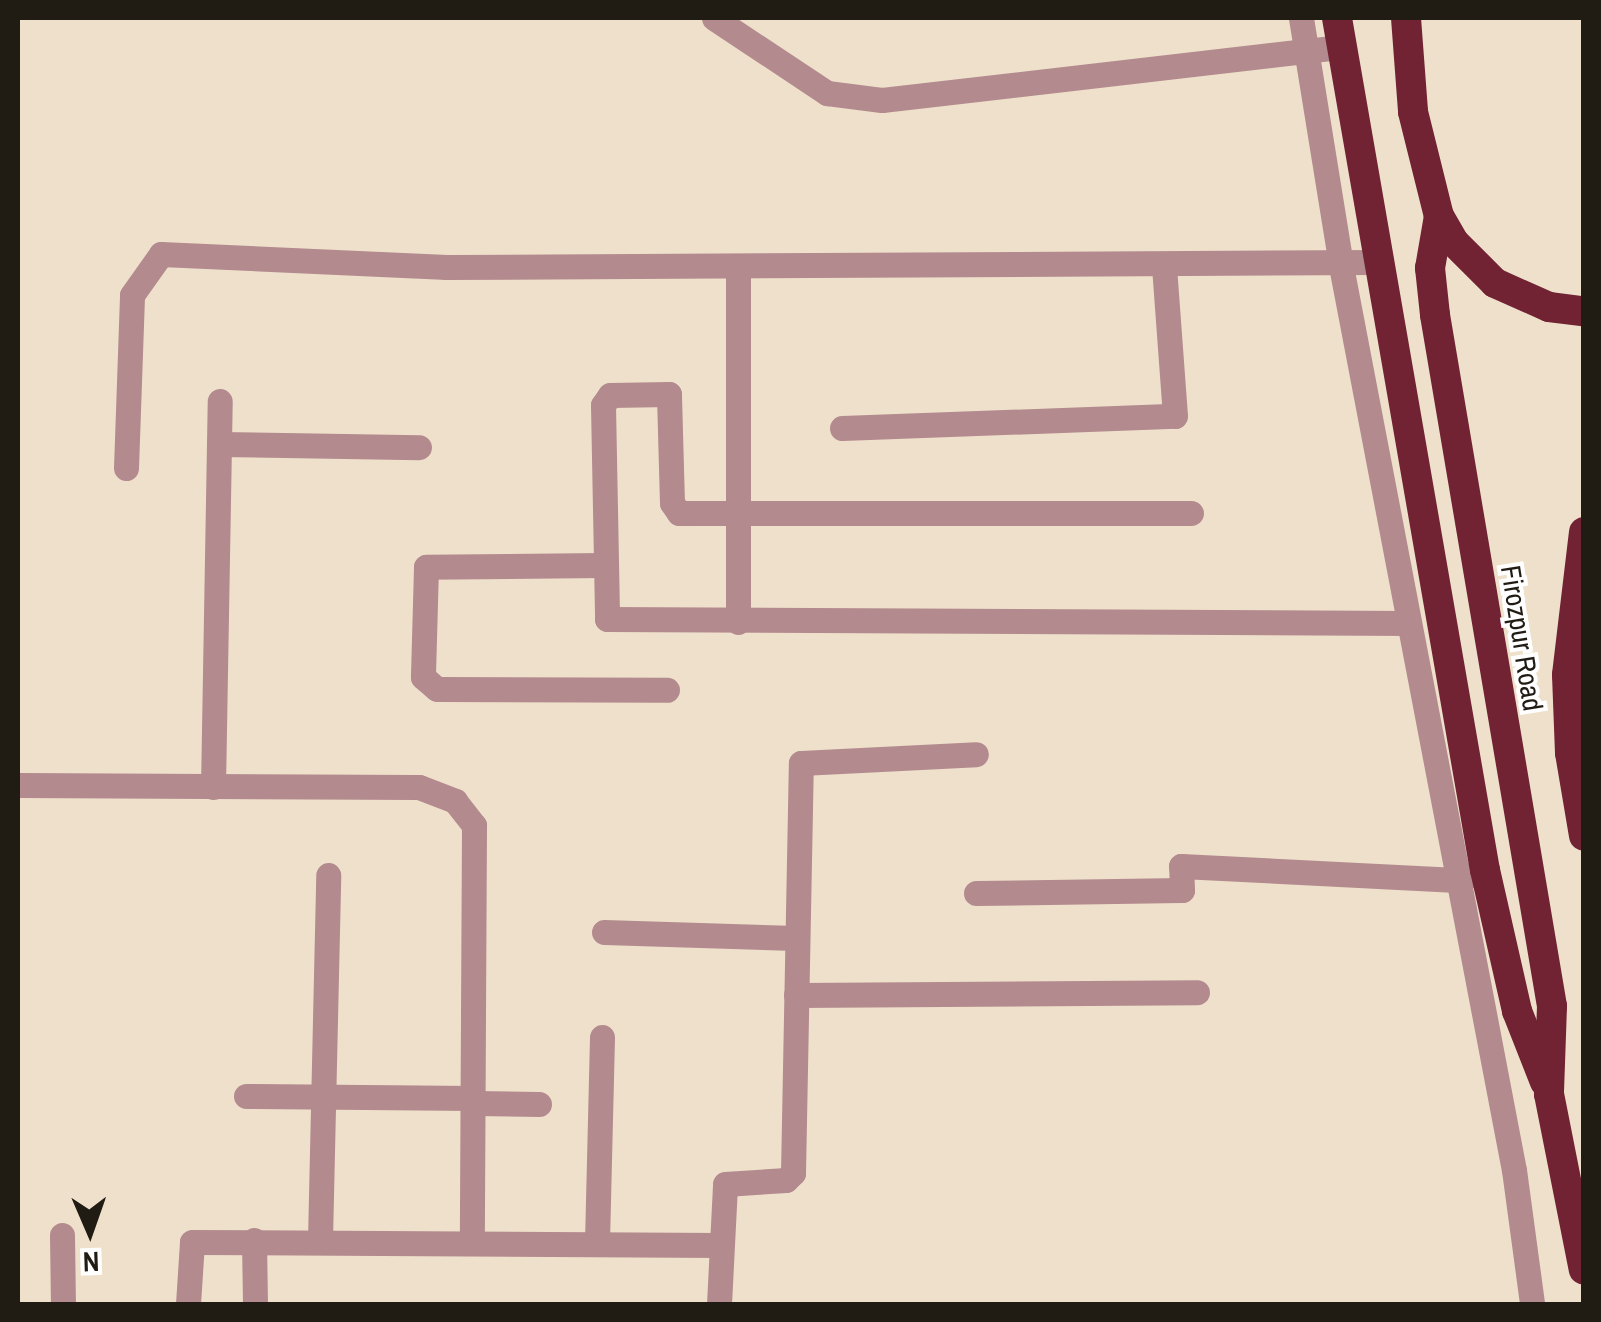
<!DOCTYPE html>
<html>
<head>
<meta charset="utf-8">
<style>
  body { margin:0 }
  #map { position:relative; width:1601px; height:1322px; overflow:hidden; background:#efe0cb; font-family:"Archivo Narrow",sans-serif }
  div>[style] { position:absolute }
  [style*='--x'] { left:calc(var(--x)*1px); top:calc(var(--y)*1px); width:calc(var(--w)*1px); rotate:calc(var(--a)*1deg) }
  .minor>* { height:25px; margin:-12.5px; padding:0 12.5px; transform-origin:12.5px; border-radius:12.5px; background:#b38a8e }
  .highway>* { height:30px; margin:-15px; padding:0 15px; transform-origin:15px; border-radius:15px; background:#712333 }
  span { translate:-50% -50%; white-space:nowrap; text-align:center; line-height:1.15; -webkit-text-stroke:8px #fff; paint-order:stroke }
  .street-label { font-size:28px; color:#201b13 }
  .frame { position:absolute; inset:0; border:20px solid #201b13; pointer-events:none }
  .north { position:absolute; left:40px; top:1182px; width:100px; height:100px; -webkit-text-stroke:8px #fff; paint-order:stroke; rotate:178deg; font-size:28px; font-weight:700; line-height:40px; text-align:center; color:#201b13 }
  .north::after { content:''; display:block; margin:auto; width:35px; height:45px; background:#201b13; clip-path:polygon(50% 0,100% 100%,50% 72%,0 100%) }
</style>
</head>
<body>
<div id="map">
  <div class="minor">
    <i style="--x:714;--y:18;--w:136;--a:33.6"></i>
    <i style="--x:827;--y:93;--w:55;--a:7.3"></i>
    <i style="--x:882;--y:100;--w:462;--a:-6.6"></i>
    <i style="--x:1301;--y:18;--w:251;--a:80.8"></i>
    <i style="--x:1341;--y:266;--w:920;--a:79.17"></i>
    <i style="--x:1514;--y:1170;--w:135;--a:82.3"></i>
    <i style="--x:842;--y:428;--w:333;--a:-2.1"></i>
    <i style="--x:1175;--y:416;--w:150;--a:-94.2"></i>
    <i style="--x:219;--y:444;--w:200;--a:0.9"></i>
    <i style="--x:126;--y:468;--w:173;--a:-88"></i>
    <i style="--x:132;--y:295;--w:50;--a:-54.7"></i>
    <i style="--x:161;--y:254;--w:286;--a:2.6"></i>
    <i style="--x:447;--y:267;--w:931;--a:-0.31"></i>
    <i style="--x:1191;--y:513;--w:512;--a:180"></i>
    <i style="--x:679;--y:513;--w:12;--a:-125"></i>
    <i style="--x:672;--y:503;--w:109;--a:-91.6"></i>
    <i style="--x:669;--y:394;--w:59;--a:179"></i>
    <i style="--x:610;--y:395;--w:12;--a:125"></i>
    <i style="--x:603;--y:405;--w:214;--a:88.9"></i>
    <i style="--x:607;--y:619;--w:802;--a:0.29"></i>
    <i style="--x:603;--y:565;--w:177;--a:179.4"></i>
    <i style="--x:426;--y:567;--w:110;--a:91.6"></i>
    <i style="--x:423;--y:677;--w:18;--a:41"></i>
    <i style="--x:437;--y:689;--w:230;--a:0.2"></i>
    <i style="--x:738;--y:622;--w:356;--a:-90"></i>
    <i style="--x:18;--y:785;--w:401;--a:0.3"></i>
    <i style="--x:419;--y:787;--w:39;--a:21"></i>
    <i style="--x:455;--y:801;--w:31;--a:52"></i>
    <i style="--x:474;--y:825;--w:414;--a:90.3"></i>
    <i style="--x:213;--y:787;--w:386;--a:-89"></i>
    <i style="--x:976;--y:893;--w:206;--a:-0.8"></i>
    <i style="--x:1182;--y:890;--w:24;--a:-92"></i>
    <i style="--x:1181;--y:866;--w:276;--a:2.9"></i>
    <i style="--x:1457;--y:880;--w:15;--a:-20"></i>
    <i style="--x:604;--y:932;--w:192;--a:1.8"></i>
    <i style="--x:796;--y:995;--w:401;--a:-0.4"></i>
    <i style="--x:246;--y:1096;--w:228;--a:0.5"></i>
    <i style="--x:474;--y:1103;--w:65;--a:0.9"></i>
    <i style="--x:62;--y:1235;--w:69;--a:89.2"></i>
    <i style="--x:254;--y:1240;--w:64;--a:89.1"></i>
    <i style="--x:320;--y:1240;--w:365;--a:-88.7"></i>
    <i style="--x:597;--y:1242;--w:205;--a:-88.6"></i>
    <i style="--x:188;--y:1304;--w:62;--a:-86.3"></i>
    <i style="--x:192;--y:1242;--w:528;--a:0.33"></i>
    <i style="--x:719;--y:1304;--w:120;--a:-87.1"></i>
    <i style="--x:725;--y:1184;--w:61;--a:-3.8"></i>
    <i style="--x:786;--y:1180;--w:10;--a:-45"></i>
    <i style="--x:793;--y:1173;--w:410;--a:-88.9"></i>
    <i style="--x:801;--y:763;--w:175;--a:-2.9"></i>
  </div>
  <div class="highway">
    <i style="--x:1337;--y:18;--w:865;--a:80.15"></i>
    <i style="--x:1485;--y:870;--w:145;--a:77.2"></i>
    <i style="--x:1517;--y:1011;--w:76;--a:68.5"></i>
    <i style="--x:1406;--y:18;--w:94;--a:85.7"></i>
    <i style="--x:1413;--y:112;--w:107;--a:76"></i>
    <i style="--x:1439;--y:216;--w:53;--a:99.8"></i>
    <i style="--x:1430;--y:268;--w:47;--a:83.9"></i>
    <i style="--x:1435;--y:315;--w:701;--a:80.39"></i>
    <i style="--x:1552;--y:1006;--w:88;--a:92"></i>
    <i style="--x:1549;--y:1094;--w:179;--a:78.8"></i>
    <i style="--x:1439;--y:216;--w:30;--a:60"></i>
    <i style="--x:1454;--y:242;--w:58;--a:45"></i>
    <i style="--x:1495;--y:283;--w:59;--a:24"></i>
    <i style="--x:1549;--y:307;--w:35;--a:7"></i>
    <i style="--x:1584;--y:532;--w:144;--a:96.8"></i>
    <i style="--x:1567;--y:675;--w:78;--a:87.8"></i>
    <i style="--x:1570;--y:753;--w:84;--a:80.4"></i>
  </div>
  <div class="street-label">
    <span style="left:1522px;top:638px;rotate:81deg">Firozpur Road</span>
  </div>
  <div class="frame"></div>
  <div class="north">N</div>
</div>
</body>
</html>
